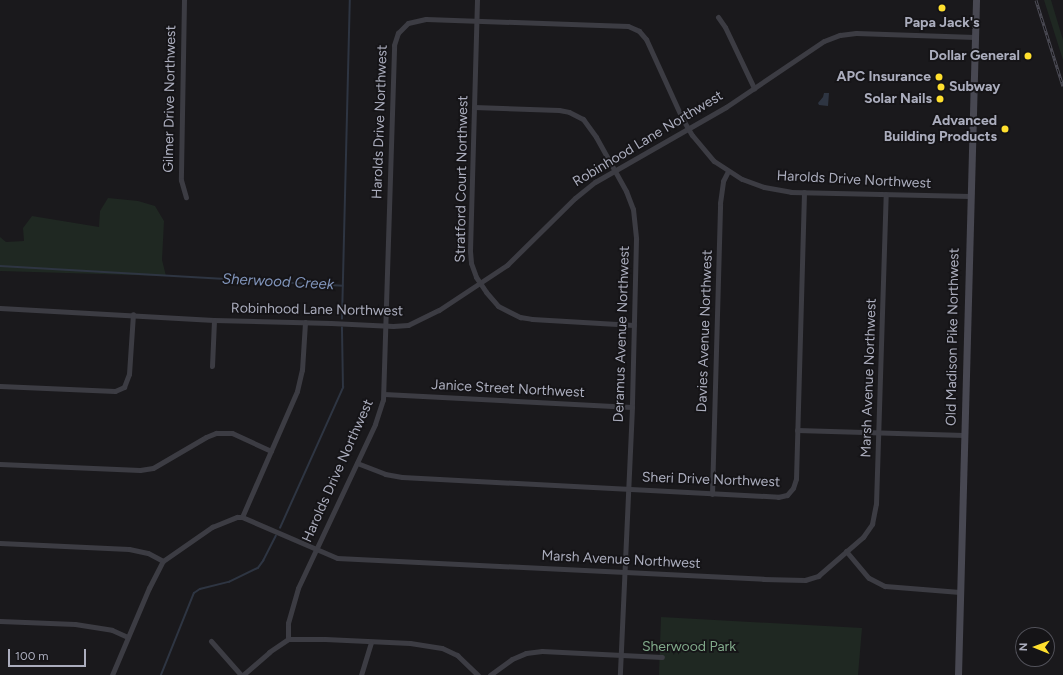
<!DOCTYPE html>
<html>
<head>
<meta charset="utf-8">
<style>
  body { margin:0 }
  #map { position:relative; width:1063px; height:675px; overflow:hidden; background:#1a191c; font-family:Figtree,sans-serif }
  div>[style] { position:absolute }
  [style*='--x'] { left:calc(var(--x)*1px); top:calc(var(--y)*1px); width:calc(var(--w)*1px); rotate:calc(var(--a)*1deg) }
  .green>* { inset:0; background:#1f2822 }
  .water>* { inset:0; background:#2e3542 }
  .stream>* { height:1.5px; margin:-0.75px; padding:0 0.75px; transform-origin:0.75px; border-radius:0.75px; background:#2e3542 }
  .street>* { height:5px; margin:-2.5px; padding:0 2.5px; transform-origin:2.5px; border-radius:2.5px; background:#3c3c43 }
  .secondary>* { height:7px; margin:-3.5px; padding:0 3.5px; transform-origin:3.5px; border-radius:3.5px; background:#484852 }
  .rail>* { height:3px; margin-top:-1.5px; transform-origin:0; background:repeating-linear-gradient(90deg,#151417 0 4.5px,#4d4d57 0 9px); box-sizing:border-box; border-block:1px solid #4d4d57 }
  .dots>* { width:11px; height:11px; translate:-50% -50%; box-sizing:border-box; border:2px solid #151417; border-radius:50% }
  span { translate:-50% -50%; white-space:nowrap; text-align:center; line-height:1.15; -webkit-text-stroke:3.5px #151417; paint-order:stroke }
  .poi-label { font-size:14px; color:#abadbd; font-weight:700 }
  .right { translate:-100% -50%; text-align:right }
  .left { translate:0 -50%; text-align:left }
  .street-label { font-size:14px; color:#abadbd }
  .park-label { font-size:14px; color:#80a98a }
  .water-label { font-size:15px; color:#8094ba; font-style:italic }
  .north { position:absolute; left:1015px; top:627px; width:40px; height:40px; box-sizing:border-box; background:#151417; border:1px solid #515159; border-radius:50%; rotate:271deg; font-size:11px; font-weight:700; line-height:16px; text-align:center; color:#abadbd }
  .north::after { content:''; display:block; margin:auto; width:14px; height:18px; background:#ffe02e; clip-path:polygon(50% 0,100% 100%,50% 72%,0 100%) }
  .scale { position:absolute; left:8px; top:649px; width:78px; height:18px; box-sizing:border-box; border:2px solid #abadbd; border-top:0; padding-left:5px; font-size:12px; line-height:14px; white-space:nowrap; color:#abadbd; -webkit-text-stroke:3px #151417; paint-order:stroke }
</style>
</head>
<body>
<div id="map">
  <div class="green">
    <i style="clip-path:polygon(1044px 0,1051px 0,1063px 40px,1063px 60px)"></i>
    <i style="clip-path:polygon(108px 198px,138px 201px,155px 206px,164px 221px,162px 260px,166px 276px,0 271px,0 237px,6px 242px,24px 241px,23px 228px,32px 216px,99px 227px,100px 211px)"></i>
    <i style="clip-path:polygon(661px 617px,862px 628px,858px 675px,659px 675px)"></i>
  </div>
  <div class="water">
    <i style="clip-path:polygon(824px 93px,829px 93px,828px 106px,819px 105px,818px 103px,823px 97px)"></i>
  </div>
  <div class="stream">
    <i style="--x:0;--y:266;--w:343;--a:3.3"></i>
    <i style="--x:342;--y:319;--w:319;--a:-88.6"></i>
    <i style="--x:280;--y:528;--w:154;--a:-65.8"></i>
    <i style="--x:343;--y:388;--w:60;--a:-91"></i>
    <i style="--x:161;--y:675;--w:88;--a:-68.1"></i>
    <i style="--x:194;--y:593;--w:7;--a:-34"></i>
    <i style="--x:200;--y:589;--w:30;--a:-14"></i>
    <i style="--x:229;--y:582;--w:32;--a:-26"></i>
    <i style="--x:258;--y:568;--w:9;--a:-54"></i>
    <i style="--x:263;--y:561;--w:28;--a:-63"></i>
  </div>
  <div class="street">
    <i style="--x:184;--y:0;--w:180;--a:91"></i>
    <i style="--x:181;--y:180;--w:18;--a:74"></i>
    <i style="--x:477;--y:0;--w:251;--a:91.6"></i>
    <i style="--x:470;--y:251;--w:12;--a:85"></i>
    <i style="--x:471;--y:263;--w:15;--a:70"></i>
    <i style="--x:476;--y:277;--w:18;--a:56"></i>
    <i style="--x:486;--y:292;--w:18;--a:49"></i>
    <i style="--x:498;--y:306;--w:25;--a:27"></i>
    <i style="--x:520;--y:317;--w:12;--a:9"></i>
    <i style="--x:532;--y:319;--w:102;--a:3.4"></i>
    <i style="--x:718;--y:17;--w:12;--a:55"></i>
    <i style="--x:725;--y:27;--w:68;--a:64.6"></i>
    <i style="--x:474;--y:107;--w:85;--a:2"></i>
    <i style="--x:559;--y:110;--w:10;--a:11"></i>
    <i style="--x:569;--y:112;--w:16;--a:27"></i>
    <i style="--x:583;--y:119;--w:22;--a:54"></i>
    <i style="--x:596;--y:137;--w:62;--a:60.9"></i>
    <i style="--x:626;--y:191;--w:19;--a:69"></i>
    <i style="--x:633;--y:209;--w:30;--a:84"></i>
    <i style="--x:636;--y:239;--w:168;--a:91.4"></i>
    <i style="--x:632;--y:407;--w:268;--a:92.6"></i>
    <i style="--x:0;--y:308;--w:214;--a:3.2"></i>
    <i style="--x:214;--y:320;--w:117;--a:1.5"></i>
    <i style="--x:331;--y:323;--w:62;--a:2.8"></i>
    <i style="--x:393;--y:326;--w:15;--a:-4"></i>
    <i style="--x:408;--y:325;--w:34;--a:-26"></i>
    <i style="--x:439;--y:310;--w:82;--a:-33.5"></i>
    <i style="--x:507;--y:265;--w:95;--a:-44.6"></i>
    <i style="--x:575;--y:198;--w:26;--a:-39"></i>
    <i style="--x:595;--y:182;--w:151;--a:-29.8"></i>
    <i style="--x:726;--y:107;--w:118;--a:-34"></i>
    <i style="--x:824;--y:41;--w:17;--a:-21"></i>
    <i style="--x:840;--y:35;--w:16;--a:-7"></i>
    <i style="--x:856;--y:33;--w:119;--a:1.9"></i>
    <i style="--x:212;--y:366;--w:46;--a:-87.5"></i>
    <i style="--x:0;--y:386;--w:115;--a:2.5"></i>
    <i style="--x:115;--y:391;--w:10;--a:-24"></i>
    <i style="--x:124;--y:387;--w:14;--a:-69"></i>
    <i style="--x:129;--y:374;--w:60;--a:-86.2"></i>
    <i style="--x:384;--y:394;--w:248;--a:3"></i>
    <i style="--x:797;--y:430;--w:167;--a:1.7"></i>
    <i style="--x:357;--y:463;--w:30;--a:21"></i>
    <i style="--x:385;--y:474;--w:17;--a:10"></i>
    <i style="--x:402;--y:477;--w:377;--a:3"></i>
    <i style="--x:778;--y:497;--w:9;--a:-13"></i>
    <i style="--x:787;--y:495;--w:9;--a:-49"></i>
    <i style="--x:793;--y:488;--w:9;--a:-72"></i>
    <i style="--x:796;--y:479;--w:287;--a:-88.4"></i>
    <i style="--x:0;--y:464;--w:140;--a:2.5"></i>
    <i style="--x:140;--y:470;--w:13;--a:-9"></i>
    <i style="--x:153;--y:468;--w:61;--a:-30.3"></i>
    <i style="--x:206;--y:437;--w:11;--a:-22"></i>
    <i style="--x:216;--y:433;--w:16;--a:0"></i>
    <i style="--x:232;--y:433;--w:43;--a:24.8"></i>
    <i style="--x:712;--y:494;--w:291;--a:-88.4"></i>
    <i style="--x:720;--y:203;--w:22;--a:-82"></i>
    <i style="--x:723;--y:181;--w:11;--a:-63"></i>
    <i style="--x:242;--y:517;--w:137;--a:-66.4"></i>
    <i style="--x:297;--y:391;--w:22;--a:-77"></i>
    <i style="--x:302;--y:370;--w:48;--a:-86.4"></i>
    <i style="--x:0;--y:543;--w:129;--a:2.7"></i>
    <i style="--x:129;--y:549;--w:19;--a:12"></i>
    <i style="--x:148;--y:553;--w:17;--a:28"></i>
    <i style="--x:846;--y:551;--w:35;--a:50"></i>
    <i style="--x:869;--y:578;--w:18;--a:27"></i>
    <i style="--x:885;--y:586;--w:75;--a:4.6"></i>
    <i style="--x:0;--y:621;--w:75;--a:2.3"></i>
    <i style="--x:75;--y:624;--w:37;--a:9"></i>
    <i style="--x:112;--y:630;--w:17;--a:24"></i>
    <i style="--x:288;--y:639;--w:16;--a:-90"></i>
    <i style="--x:288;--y:623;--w:36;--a:-74"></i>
    <i style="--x:298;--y:588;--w:181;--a:-64.8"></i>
    <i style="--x:375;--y:424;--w:25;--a:-72"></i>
    <i style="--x:383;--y:400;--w:355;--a:-88.2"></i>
    <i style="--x:394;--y:45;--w:13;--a:-72"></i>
    <i style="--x:398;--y:33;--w:14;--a:-45"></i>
    <i style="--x:408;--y:23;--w:18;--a:-13"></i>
    <i style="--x:426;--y:19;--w:202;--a:2"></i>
    <i style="--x:628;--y:26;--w:12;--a:24"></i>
    <i style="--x:639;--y:31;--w:11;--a:49"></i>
    <i style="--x:646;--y:39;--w:87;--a:65.5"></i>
    <i style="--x:682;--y:118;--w:20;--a:60"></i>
    <i style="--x:692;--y:135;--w:34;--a:50"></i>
    <i style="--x:714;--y:161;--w:33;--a:33"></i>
    <i style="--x:742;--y:179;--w:23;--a:20"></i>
    <i style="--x:764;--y:187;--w:27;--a:10"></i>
    <i style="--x:791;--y:192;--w:179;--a:1.3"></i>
    <i style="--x:211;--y:641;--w:45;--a:48.6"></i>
    <i style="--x:112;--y:675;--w:95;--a:-67"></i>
    <i style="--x:149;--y:588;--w:30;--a:-63"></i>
    <i style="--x:163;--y:561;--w:60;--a:-34.8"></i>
    <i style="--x:212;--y:527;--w:27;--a:-22"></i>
    <i style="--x:237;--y:517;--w:5;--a:0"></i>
    <i style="--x:242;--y:517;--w:103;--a:23.3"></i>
    <i style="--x:337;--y:558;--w:427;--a:2.8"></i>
    <i style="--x:763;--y:579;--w:42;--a:1.4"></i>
    <i style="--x:805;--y:580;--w:14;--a:-17"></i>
    <i style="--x:818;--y:576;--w:60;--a:-40.9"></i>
    <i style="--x:863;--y:537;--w:16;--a:-55"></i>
    <i style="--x:872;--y:524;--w:20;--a:-79"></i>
    <i style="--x:876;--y:504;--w:310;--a:-88.2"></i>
    <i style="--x:243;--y:675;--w:35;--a:-41"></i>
    <i style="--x:269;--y:652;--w:23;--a:-34"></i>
    <i style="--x:288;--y:639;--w:37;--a:0"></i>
    <i style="--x:325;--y:639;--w:85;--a:2.7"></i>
    <i style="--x:410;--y:643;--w:32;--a:9"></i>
    <i style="--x:442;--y:648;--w:17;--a:25"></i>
    <i style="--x:457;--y:655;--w:29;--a:44"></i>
    <i style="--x:361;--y:675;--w:34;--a:-73"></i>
    <i style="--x:490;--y:675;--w:27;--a:-36"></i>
    <i style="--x:512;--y:659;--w:15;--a:-23"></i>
    <i style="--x:526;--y:653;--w:16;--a:-7"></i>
    <i style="--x:542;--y:651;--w:120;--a:2.9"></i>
  </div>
  <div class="secondary">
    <i style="--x:958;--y:675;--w:675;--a:-88.47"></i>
  </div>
  <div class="rail">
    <i style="--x:1036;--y:0;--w:90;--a:72.6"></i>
  </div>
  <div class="dots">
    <i style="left:942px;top:8px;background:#ffe02e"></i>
    <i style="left:1028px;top:56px;background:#ffe02e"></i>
    <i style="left:939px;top:77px;background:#ffe02e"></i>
    <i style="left:941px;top:87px;background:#ffe02e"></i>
    <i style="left:940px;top:99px;background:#ffe02e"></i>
    <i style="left:1005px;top:129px;background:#ffe02e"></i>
  </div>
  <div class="poi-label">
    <span style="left:942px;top:23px">Papa Jack's</span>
    <span class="right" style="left:1020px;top:56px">Dollar General</span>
    <span class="right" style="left:931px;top:77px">APC Insurance</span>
    <span class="left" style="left:949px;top:87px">Subway</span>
    <span class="right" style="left:932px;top:99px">Solar Nails</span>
    <span class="right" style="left:997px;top:129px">Advanced<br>Building Products</span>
  </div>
  <div class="street-label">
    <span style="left:170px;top:99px;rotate:-89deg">Gilmer Drive Northwest</span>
    <span style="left:380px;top:122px;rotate:-88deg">Harolds Drive Northwest</span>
    <span style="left:648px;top:139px;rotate:-31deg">Robinhood Lane Northwest</span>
    <span style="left:462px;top:179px;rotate:-89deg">Stratford Court Northwest</span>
    <span style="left:854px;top:180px;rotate:3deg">Harolds Drive Northwest</span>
    <span style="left:317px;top:310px;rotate:1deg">Robinhood Lane Northwest</span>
    <span style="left:705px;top:331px;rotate:-88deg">Davies Avenue Northwest</span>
    <span style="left:622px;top:334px;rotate:-88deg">Deramus Avenue Northwest</span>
    <span style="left:953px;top:337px;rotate:-89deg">Old Madison Pike Northwest</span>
    <span style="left:869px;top:378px;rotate:-88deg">Marsh Avenue Northwest</span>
    <span style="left:508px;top:389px;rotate:3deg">Janice Street Northwest</span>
    <span style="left:338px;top:471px;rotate:-66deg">Harolds Drive Northwest</span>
    <span style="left:711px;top:480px;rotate:2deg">Sheri Drive Northwest</span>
    <span style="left:621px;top:560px;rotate:3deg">Marsh Avenue Northwest</span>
  </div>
  <div class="park-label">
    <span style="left:689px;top:647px">Sherwood Park</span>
  </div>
  <div class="water-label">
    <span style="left:278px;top:282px;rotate:3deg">Sherwood Creek</span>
  </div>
  <div class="north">N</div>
  <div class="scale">100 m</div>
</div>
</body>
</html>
